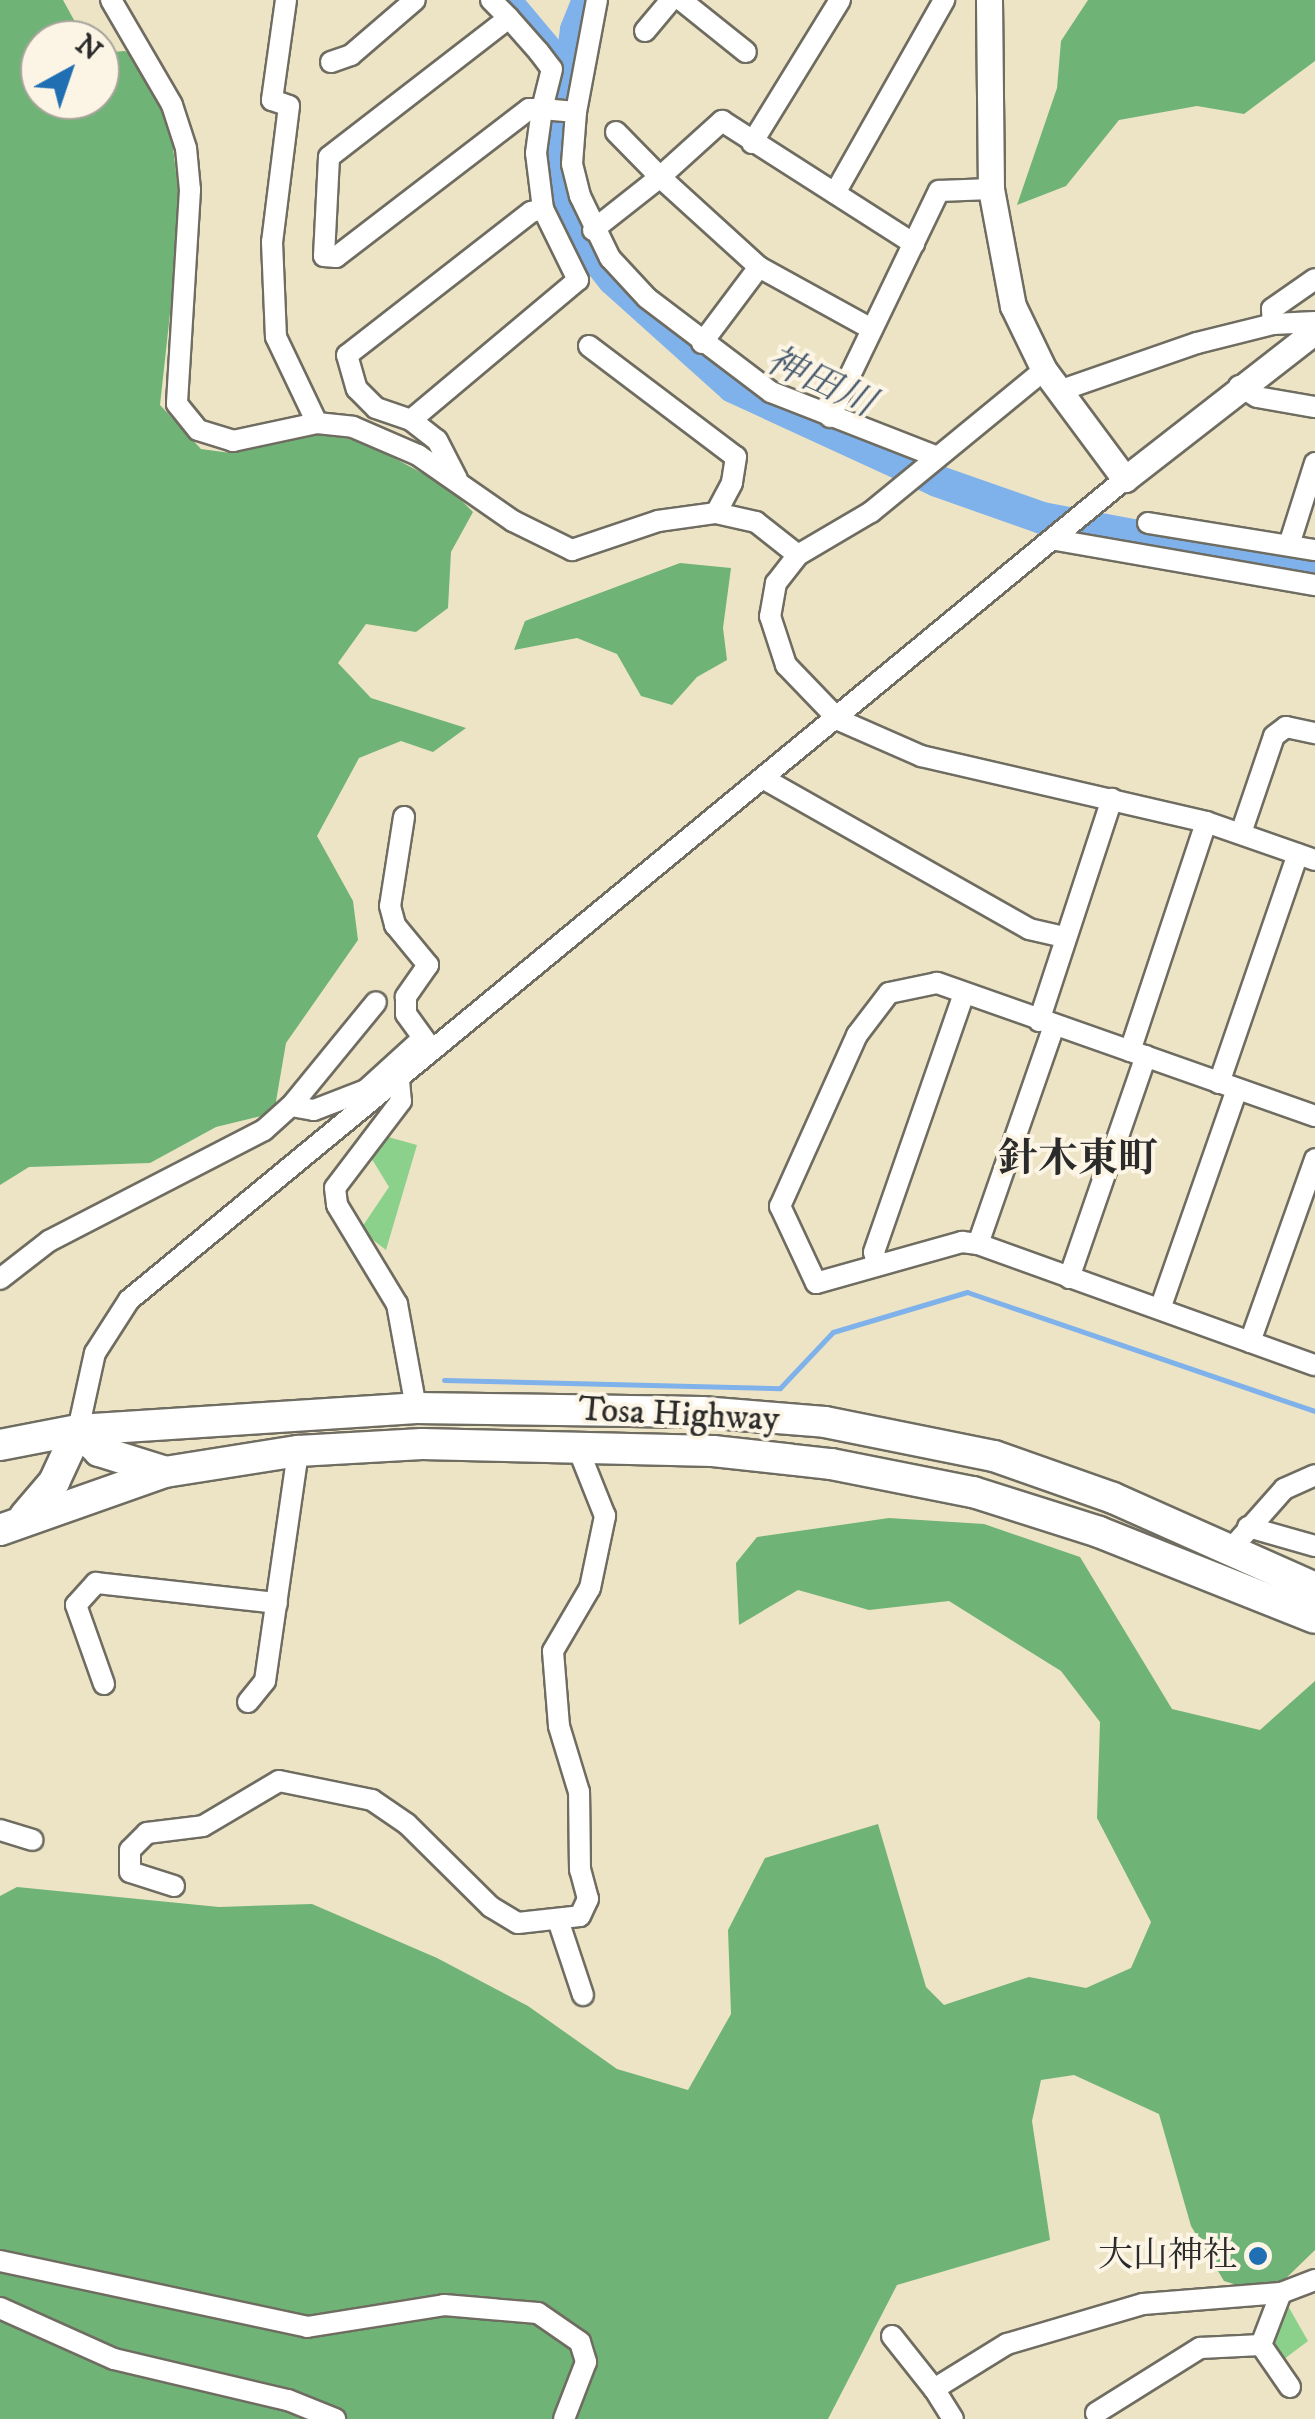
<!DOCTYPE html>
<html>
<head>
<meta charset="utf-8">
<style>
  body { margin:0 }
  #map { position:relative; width:1315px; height:2419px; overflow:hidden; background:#ede4c5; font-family:"IM FELL DW Pica","Noto Serif JP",serif }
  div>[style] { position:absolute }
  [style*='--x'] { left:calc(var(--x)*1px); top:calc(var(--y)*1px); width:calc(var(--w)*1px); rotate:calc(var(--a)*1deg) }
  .green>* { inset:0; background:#8bd18b }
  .forest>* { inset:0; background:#70b377 }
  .stream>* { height:5px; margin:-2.5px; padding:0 2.5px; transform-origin:2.5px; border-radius:2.5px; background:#7fb1eb }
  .river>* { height:32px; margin:-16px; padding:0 16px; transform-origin:16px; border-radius:16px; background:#7fb1eb }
  .roads { filter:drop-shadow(2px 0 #6f6c61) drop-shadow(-2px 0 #6f6c61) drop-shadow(0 2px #6f6c61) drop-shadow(0 -2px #6f6c61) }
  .minor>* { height:20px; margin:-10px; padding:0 10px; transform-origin:10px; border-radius:10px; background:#fff }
  .major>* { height:25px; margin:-12.5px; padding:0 12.5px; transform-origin:12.5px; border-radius:12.5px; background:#fff }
  .highway>* { height:30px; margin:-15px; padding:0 15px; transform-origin:15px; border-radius:15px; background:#fff }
  .dots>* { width:28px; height:28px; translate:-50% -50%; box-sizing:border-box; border:5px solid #fcf5e5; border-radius:50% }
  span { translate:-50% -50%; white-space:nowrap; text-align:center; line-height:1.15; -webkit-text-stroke:8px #fcf5e5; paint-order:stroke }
  .street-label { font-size:35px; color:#2b2b2b }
  .poi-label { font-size:35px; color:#2b2b2b }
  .right { translate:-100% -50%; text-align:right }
  .water-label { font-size:38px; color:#485a6e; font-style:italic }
  .quarter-label { font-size:40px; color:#2b2b2b; font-weight:700 }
  .north { position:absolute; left:20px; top:20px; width:100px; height:100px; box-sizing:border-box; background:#fcf5e5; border:2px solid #a8a49b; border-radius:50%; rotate:40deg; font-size:28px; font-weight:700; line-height:40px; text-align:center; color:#2b2b2b }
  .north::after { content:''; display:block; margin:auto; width:35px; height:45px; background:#1f6fb2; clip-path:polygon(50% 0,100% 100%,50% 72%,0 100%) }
</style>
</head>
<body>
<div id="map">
  <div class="green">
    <i style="clip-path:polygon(381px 1135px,417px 1145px,386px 1250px,360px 1230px,389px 1187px,367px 1151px)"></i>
    <i style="clip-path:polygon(1288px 2306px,1308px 2341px,1283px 2360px,1272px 2340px)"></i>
  </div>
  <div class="forest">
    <i style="clip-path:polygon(0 0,63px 0,85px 40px,40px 40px,40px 100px,100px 100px,100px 53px,125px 51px,142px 64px,169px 115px,181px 213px,160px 405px,201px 449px,231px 453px,291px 436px,333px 435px,368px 444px,448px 487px,473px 512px,451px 552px,448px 608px,416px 632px,366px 624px,338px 663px,371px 698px,466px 728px,433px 752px,401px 741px,359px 758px,317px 836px,353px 901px,358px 940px,286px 1043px,274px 1113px,216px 1127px,150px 1163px,29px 1167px,0 1185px)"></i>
    <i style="clip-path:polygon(1088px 0,1315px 0,1315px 61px,1244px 114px,1197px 106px,1119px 120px,1066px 186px,1017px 205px,1057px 88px,1061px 41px)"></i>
    <i style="clip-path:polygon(680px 563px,731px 568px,723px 628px,727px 660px,697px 677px,672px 705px,641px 696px,617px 654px,577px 638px,514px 650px,525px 621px)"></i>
    <i style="clip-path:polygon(889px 1518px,984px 1524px,1080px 1557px,1172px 1709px,1260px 1730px,1315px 1681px,1315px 2250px,1278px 2286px,1247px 2288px,1224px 2281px,1191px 2226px,1159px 2114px,1074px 2075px,1041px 2080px,1032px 2121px,1050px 2240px,897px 2285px,828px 2419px,0 2419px,0 1896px,17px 1887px,219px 1907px,312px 1904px,437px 1958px,528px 2006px,617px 2069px,688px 2090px,731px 2014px,728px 1930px,765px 1858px,878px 1824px,926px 1987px,944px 2005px,1029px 1977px,1086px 1988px,1131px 1968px,1151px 1922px,1097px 1818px,1100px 1722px,1061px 1671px,949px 1601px,869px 1610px,798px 1590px,739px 1625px,736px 1563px,757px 1537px)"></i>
  </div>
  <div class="stream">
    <i style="--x:444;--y:1380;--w:336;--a:1.4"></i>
    <i style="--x:780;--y:1388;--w:77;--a:-46.6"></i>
    <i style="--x:833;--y:1332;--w:140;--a:-16.6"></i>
    <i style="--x:967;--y:1292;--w:368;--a:18.9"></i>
  </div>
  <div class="river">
    <i style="--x:588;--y:0;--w:32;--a:112"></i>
    <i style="--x:576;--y:30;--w:109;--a:97.9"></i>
    <i style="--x:561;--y:138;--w:41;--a:90"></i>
    <i style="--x:561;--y:179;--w:53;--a:75.7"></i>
    <i style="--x:574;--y:230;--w:63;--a:51.5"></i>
    <i style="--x:613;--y:279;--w:161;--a:42"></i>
    <i style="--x:733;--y:387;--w:225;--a:24.7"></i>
    <i style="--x:937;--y:481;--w:111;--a:19.4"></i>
    <i style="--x:1042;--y:518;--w:278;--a:10.6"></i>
    <i style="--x:508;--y:4;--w:95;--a:50.1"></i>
  </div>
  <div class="roads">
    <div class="minor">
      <i style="--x:111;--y:0;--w:121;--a:59.8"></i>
      <i style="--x:172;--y:105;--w:45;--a:72"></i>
      <i style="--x:186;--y:148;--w:42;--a:84.6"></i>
      <i style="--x:190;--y:190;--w:214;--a:93.5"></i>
      <i style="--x:177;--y:404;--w:33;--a:51"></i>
      <i style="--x:198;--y:430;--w:37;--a:17"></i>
      <i style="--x:233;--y:441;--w:86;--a:-12.1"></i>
      <i style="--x:317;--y:423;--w:36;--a:6"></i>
      <i style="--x:353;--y:427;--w:71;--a:23.3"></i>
      <i style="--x:418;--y:455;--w:116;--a:34.8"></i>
      <i style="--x:513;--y:521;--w:66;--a:26.2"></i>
      <i style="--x:572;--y:550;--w:91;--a:-18.6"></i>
      <i style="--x:658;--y:521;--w:59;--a:-7.9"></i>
      <i style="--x:716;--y:513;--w:41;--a:12.7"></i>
      <i style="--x:756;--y:522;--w:53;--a:38.2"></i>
      <i style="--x:286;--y:0;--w:101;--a:98"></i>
      <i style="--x:272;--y:100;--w:18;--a:19"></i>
      <i style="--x:289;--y:106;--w:137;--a:97.1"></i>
      <i style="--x:272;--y:242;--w:95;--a:87.6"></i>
      <i style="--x:276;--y:337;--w:95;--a:64.5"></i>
      <i style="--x:491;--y:0;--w:25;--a:45"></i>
      <i style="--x:509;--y:18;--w:45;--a:48.6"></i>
      <i style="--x:539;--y:52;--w:21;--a:53"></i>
      <i style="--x:552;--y:69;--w:41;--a:104"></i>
      <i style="--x:542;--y:109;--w:13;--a:180"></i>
      <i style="--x:529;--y:109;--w:243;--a:142.5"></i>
      <i style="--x:336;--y:257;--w:12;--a:-175"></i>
      <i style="--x:324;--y:256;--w:99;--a:-87.1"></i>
      <i style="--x:329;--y:157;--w:227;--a:-37.7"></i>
      <i style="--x:681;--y:0;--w:83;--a:38.7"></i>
      <i style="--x:645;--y:31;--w:40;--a:-50"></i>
      <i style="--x:331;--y:62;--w:21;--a:-19"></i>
      <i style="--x:351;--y:55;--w:84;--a:-40.7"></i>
      <i style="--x:576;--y:112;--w:114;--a:-79.4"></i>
      <i style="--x:616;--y:132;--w:63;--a:45.6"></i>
      <i style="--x:660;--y:177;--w:84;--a:-42.1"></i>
      <i style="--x:722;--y:121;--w:228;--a:32.6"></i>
      <i style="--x:752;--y:143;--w:168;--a:-58.4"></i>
      <i style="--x:835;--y:193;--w:222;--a:-60.5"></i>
      <i style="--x:543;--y:209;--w:56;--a:-97.1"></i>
      <i style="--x:536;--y:153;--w:44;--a:-82.2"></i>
      <i style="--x:542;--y:109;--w:34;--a:5"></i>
      <i style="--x:576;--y:112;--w:52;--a:94.4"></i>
      <i style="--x:572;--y:164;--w:33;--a:76"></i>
      <i style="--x:580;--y:196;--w:69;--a:64.2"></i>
      <i style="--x:610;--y:258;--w:54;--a:47.2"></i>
      <i style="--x:647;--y:298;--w:156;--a:37.2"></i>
      <i style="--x:771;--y:392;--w:176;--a:21.3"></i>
      <i style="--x:593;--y:230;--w:85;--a:-38.3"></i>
      <i style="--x:660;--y:177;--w:134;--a:42.3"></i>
      <i style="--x:1273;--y:324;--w:15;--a:-94"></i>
      <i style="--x:1272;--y:309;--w:52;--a:-34.9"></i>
      <i style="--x:702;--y:343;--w:95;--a:-53.1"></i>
      <i style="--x:759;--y:267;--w:129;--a:28.8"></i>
      <i style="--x:589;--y:346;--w:184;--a:37.1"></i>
      <i style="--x:736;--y:457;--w:26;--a:99"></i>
      <i style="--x:732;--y:483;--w:34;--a:118"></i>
      <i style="--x:1044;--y:370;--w:224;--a:140.6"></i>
      <i style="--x:871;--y:512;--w:85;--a:149.5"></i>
      <i style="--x:798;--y:555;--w:36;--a:128"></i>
      <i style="--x:776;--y:583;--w:34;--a:100"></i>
      <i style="--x:770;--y:616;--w:52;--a:71.9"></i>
      <i style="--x:786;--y:665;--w:76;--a:46.1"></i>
      <i style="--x:839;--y:720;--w:90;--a:23.7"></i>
      <i style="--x:921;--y:756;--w:293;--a:13"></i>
      <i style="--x:1206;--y:822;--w:115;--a:19.2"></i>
      <i style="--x:1239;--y:386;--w:21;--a:31"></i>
      <i style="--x:1257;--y:397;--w:59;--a:9.8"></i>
      <i style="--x:1059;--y:391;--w:146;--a:-19.2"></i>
      <i style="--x:1197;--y:343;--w:78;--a:-14"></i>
      <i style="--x:1273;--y:324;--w:42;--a:-2.7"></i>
      <i style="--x:830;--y:417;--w:251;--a:-64.3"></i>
      <i style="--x:939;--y:191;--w:52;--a:-2.2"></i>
      <i style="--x:411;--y:420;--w:218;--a:-40"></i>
      <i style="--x:578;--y:280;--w:79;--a:-116.2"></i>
      <i style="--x:543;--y:209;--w:12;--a:166"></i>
      <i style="--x:531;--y:212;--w:233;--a:142.1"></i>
      <i style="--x:347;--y:355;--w:35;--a:74"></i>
      <i style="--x:357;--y:389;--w:27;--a:45"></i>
      <i style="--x:376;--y:408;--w:37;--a:19"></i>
      <i style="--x:411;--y:420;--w:33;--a:38"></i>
      <i style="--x:437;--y:440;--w:44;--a:62.9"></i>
      <i style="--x:1148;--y:523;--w:169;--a:9.2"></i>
      <i style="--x:1056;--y:540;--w:263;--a:9.9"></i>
      <i style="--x:1289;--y:545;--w:86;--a:-72.4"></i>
      <i style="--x:766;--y:780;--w:302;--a:29.5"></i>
      <i style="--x:1029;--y:929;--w:37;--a:13"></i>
      <i style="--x:404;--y:817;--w:90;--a:98.9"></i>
      <i style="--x:390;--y:906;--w:20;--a:75"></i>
      <i style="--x:395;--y:925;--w:52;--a:50.5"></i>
      <i style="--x:428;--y:965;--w:39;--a:125"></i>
      <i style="--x:406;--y:997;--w:17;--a:90"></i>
      <i style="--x:406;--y:1014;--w:39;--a:54"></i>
      <i style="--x:1241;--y:833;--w:102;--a:-71.2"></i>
      <i style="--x:1274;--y:736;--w:15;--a:-37"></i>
      <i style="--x:1286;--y:727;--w:30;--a:12"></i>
      <i style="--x:1039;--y:1021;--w:234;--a:-71.8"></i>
      <i style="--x:1130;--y:1051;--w:241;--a:-71.6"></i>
      <i style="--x:399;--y:1080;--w:21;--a:85"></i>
      <i style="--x:401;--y:1101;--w:109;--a:127.2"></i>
      <i style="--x:335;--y:1188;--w:17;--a:83"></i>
      <i style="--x:337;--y:1205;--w:116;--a:58.8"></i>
      <i style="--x:397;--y:1304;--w:106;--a:79.6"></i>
      <i style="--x:1219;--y:1083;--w:242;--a:-71"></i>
      <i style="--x:291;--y:1106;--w:134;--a:-50.7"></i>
      <i style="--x:1315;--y:1116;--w:401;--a:-160.6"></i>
      <i style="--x:937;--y:983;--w:49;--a:168.2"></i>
      <i style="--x:889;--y:993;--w:53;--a:127.3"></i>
      <i style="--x:857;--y:1035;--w:188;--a:114.2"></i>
      <i style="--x:780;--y:1206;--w:85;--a:64.9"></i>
      <i style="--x:816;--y:1283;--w:152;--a:-15.7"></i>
      <i style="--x:962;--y:1242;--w:16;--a:7"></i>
      <i style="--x:978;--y:1244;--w:358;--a:19.8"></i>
      <i style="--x:978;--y:1244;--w:231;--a:-70.8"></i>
      <i style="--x:877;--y:1264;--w:12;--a:-104"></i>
      <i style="--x:874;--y:1252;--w:274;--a:-70.8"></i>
      <i style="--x:1069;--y:1278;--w:235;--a:-70.9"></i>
      <i style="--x:0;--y:1279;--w:62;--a:-37.8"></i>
      <i style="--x:49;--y:1241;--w:242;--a:-27.3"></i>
      <i style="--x:264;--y:1130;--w:36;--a:-42"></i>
      <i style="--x:291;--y:1106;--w:23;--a:10"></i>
      <i style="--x:314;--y:1110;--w:56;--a:-21"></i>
      <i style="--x:366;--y:1090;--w:77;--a:-42.4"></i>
      <i style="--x:1160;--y:1309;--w:233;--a:-70.7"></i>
      <i style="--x:1250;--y:1342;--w:194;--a:-70.4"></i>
      <i style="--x:78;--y:1430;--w:79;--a:-77.6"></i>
      <i style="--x:95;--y:1353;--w:63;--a:-57.3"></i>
      <i style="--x:129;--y:1300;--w:1291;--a:-39.5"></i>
      <i style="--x:1248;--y:1527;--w:70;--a:15.8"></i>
      <i style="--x:1231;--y:1549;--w:80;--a:-48.5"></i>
      <i style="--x:1284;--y:1489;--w:34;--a:-24"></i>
      <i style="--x:104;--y:1684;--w:84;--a:-109.5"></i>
      <i style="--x:76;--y:1605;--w:30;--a:-48"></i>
      <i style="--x:96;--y:1583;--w:182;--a:6.3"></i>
      <i style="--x:248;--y:1702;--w:27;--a:-51"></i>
      <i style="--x:265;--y:1681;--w:232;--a:-81.8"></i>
      <i style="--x:0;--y:1830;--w:34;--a:17"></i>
      <i style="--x:174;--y:1886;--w:46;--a:-162.3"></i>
      <i style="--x:130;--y:1872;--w:22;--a:-90"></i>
      <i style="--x:130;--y:1850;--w:24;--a:-45"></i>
      <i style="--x:147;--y:1833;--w:56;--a:-7.1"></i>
      <i style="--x:203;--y:1826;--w:88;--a:-30.6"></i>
      <i style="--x:279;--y:1781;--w:95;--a:11.5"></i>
      <i style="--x:372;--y:1800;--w:42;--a:34.4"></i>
      <i style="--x:407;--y:1824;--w:118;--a:44.7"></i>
      <i style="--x:491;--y:1907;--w:31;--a:31"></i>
      <i style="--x:518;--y:1923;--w:62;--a:-6.4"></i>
      <i style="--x:580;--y:1916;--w:19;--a:-65"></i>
      <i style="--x:588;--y:1899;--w:30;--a:-105"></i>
      <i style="--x:580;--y:1870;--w:78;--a:-90.7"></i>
      <i style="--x:579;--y:1792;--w:69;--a:-106.9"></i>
      <i style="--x:559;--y:1726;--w:75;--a:-94.6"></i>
      <i style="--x:553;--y:1651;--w:73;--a:-59.6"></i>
      <i style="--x:590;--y:1588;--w:74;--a:-78.2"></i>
      <i style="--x:605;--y:1516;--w:75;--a:-111.8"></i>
      <i style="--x:559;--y:1923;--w:76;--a:71.6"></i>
      <i style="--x:0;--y:2261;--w:314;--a:12.1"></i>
      <i style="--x:307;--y:2327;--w:139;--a:-9.1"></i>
      <i style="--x:444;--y:2305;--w:94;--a:4.9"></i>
      <i style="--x:538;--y:2313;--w:51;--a:34.6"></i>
      <i style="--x:580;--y:2342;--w:21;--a:73"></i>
      <i style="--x:586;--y:2362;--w:61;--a:111.1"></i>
      <i style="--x:0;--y:2308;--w:125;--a:24.1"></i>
      <i style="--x:114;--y:2359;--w:179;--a:13.3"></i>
      <i style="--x:288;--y:2400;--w:51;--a:22"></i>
      <i style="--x:892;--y:2336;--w:68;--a:51.6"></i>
      <i style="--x:1261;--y:2345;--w:51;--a:55.4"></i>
      <i style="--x:1096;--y:2413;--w:123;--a:-32"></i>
      <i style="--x:1200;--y:2348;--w:61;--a:-2.8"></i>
      <i style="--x:1261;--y:2345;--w:56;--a:-69"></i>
      <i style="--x:953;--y:2419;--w:36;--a:-122"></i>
      <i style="--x:934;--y:2389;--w:86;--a:-31.7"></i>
      <i style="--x:1007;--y:2344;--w:142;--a:-16.4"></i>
      <i style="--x:1143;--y:2304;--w:138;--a:-4.6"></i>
      <i style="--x:1281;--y:2293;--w:36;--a:-21"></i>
    </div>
    <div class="major">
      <i style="--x:989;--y:0;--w:189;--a:89.4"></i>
      <i style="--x:991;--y:189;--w:119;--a:79.4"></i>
      <i style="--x:1013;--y:306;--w:71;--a:64.2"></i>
      <i style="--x:1044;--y:370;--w:136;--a:53.4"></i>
      <i style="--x:1125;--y:479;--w:241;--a:-37.9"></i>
    </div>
    <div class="highway">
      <i style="--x:78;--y:1430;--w:30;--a:45"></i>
      <i style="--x:99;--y:1451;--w:67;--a:17.4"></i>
      <i style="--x:0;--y:1445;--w:79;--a:-10.9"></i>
      <i style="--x:78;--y:1430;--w:339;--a:-3.7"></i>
      <i style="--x:416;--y:1408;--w:286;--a:0.8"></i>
      <i style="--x:702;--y:1412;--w:123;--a:4.6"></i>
      <i style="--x:825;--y:1422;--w:172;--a:11.4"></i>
      <i style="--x:994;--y:1456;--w:126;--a:19.4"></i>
      <i style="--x:1113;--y:1498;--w:221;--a:24"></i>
      <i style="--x:25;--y:1516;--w:45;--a:-49.5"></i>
      <i style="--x:54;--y:1482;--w:57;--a:-65.2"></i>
      <i style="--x:0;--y:1530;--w:175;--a:-19.4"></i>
      <i style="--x:165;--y:1472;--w:135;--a:-9"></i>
      <i style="--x:298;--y:1451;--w:124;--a:-3.2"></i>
      <i style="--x:422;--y:1444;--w:291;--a:1.4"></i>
      <i style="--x:713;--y:1451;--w:119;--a:6.3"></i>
      <i style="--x:831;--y:1464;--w:145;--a:11.2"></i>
      <i style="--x:973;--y:1492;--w:132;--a:17.6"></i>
      <i style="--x:1099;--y:1532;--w:232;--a:21.7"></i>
    </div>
  </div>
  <div class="dots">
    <i style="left:1258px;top:2256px;background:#1f6fb2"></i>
  </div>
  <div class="street-label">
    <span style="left:679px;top:1415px;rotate:3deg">Tosa Highway</span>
  </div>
  <div class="poi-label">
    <span class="right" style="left:1238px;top:2256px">大山神社</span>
  </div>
  <div class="water-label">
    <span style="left:820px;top:383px;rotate:25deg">神田川</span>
  </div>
  <div class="quarter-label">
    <span style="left:1078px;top:1160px">針木東町</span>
  </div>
  <div class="north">N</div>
</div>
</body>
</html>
